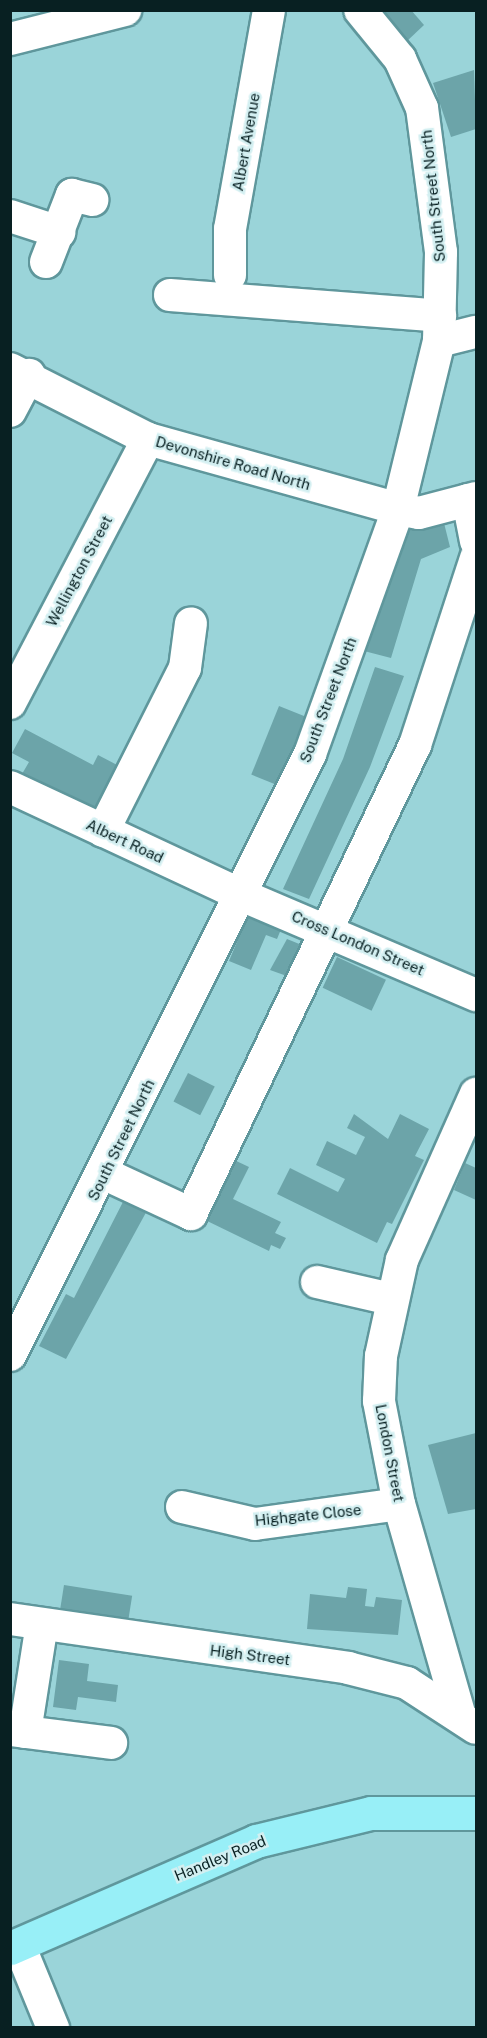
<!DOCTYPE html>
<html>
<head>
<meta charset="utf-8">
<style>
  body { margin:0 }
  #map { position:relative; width:487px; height:2038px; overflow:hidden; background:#9ad4d9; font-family:"Public Sans",sans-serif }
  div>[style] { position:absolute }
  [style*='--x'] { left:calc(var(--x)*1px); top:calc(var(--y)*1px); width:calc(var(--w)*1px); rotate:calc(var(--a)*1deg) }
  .building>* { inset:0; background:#6ca4a9; transform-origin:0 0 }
  .roads { filter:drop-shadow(2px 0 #5f979c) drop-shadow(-2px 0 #5f979c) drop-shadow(0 2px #5f979c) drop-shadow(0 -2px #5f979c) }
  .minor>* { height:32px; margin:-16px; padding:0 16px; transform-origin:16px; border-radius:16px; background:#fff }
  .major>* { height:33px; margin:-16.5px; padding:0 16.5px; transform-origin:16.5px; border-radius:16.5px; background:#98eff7 }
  span { translate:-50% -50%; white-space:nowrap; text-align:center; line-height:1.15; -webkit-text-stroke:5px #d3eff1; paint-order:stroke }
  .street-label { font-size:15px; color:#082022 }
  .frame { position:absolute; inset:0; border:12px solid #082022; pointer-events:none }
</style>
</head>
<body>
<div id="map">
  <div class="building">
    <i style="clip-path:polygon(379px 10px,411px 10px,424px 25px,406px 42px)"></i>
    <i style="clip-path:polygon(474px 70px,476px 129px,451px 137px,433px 83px)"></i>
    <i style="clip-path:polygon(443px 519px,450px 547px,421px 559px,391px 658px,364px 651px,403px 529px)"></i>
    <i style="clip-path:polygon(375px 667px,404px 676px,370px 767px,309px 899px,283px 889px,343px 759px)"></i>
    <i style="left:279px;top:706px;width:29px;height:74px;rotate:22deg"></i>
    <i style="clip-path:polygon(25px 729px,93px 765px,98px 755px,121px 767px,97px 813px,22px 774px,29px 762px,12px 753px)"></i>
    <i style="clip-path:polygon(251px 908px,284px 922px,277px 939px,266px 935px,251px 970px,229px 961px)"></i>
    <i style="clip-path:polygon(287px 939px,314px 950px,298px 980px,270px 970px)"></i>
    <i style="left:337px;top:957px;width:54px;height:34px;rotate:25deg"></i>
    <i style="left:188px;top:1073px;width:30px;height:32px;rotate:27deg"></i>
    <i style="clip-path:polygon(354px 1114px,388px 1139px,400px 1114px,429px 1129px,415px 1156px,424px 1160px,392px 1224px,387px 1222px,377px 1243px,277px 1194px,290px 1168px,338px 1192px,345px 1179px,316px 1165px,327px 1141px,356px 1155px,365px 1137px,347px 1128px)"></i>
    <i style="clip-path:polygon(230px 1158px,249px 1167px,233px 1199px,281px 1222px,275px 1233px,286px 1238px,280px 1249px,271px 1245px,269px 1251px,201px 1218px)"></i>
    <i style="clip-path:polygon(465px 1163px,476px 1168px,476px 1200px,454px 1190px)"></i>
    <i style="clip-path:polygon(127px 1194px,149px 1207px,66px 1359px,39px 1346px,66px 1294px,74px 1298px)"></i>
    <i style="clip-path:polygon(476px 1433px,476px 1509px,448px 1514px,428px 1445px)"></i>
    <i style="left:64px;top:1585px;width:69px;height:30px;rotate:9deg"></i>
    <i style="clip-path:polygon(348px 1587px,367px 1589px,365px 1606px,374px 1607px,376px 1597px,402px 1600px,398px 1635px,307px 1629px,310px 1594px,346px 1598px)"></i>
    <i style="clip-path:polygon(59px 1660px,89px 1664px,87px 1681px,118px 1685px,116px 1702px,78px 1697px,76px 1710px,53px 1707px)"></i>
  </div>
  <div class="roads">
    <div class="minor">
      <i style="--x:10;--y:39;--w:119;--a:-14.2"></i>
      <i style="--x:10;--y:216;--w:52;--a:18.1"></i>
      <i style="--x:46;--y:262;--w:72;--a:-68.8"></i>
      <i style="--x:72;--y:195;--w:21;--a:14"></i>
      <i style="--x:230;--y:275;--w:46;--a:-90"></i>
      <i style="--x:230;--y:229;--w:222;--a:-79.9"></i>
      <i style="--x:170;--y:295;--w:271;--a:4.4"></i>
      <i style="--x:439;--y:341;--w:38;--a:-14"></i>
      <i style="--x:10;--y:369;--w:155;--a:26.9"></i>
      <i style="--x:148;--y:439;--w:260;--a:15.6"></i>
      <i style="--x:398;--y:509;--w:21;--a:11"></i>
      <i style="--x:419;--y:513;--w:59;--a:-14.7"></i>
      <i style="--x:10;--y:411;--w:41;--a:-62.2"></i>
      <i style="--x:468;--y:500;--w:42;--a:79"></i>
      <i style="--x:10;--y:703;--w:298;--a:-62.4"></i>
      <i style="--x:10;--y:787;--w:253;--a:25"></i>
      <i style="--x:239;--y:894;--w:258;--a:23.1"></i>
      <i style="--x:103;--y:831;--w:182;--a:-63.3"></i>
      <i style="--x:185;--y:668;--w:45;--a:-82.4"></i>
      <i style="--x:105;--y:1174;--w:95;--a:24.9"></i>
      <i style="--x:191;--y:1214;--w:520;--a:-64.47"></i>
      <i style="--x:415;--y:745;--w:197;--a:-71.9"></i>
      <i style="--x:317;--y:1282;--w:76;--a:12.9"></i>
      <i style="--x:10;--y:1355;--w:672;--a:-63.47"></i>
      <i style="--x:310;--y:754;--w:260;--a:-70.2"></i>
      <i style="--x:398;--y:509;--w:173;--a:-76.3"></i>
      <i style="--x:439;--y:341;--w:89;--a:-88.7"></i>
      <i style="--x:441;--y:252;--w:145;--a:-97.5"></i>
      <i style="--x:422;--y:108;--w:54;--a:-114.2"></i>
      <i style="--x:400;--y:59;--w:63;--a:-129.2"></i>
      <i style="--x:182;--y:1507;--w:75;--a:13.1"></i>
      <i style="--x:255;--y:1524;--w:145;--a:-7.9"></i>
      <i style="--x:10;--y:1619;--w:342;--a:8.2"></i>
      <i style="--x:348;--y:1668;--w:61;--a:14.3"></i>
      <i style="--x:407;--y:1683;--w:82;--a:33.1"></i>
      <i style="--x:459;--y:1713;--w:217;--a:-106"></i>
      <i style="--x:399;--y:1504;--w:105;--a:-101"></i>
      <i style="--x:379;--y:1401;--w:45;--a:-87.5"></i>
      <i style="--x:381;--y:1356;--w:98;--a:-77.7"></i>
      <i style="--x:402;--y:1260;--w:182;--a:-66"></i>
      <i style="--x:10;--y:1730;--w:102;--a:7.3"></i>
      <i style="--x:25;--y:1732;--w:109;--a:-81.1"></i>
      <i style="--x:19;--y:1945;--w:90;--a:67.7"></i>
    </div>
    <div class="major">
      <i style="--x:10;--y:1948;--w:268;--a:-23.5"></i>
      <i style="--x:256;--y:1841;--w:118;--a:-13.7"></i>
      <i style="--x:371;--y:1813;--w:105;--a:0"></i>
    </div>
  </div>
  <div class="street-label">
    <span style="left:246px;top:142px;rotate:-80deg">Albert Avenue</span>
    <span style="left:433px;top:196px;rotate:-96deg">South Street North</span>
    <span style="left:233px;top:463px;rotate:16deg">Devonshire Road North</span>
    <span style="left:79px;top:571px;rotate:-62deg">Wellington Street</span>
    <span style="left:328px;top:700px;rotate:-69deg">South Street North</span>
    <span style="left:125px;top:841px;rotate:25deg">Albert Road</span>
    <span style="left:358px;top:943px;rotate:23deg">Cross London Street</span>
    <span style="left:121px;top:1140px;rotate:-64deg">South Street North</span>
    <span style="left:390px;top:1453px;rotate:79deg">London Street</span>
    <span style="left:308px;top:1515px;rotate:-6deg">Highgate Close</span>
    <span style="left:250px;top:1655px;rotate:7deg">High Street</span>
    <span style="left:220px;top:1858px;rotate:-22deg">Handley Road</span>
  </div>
  <div class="frame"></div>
</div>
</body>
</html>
